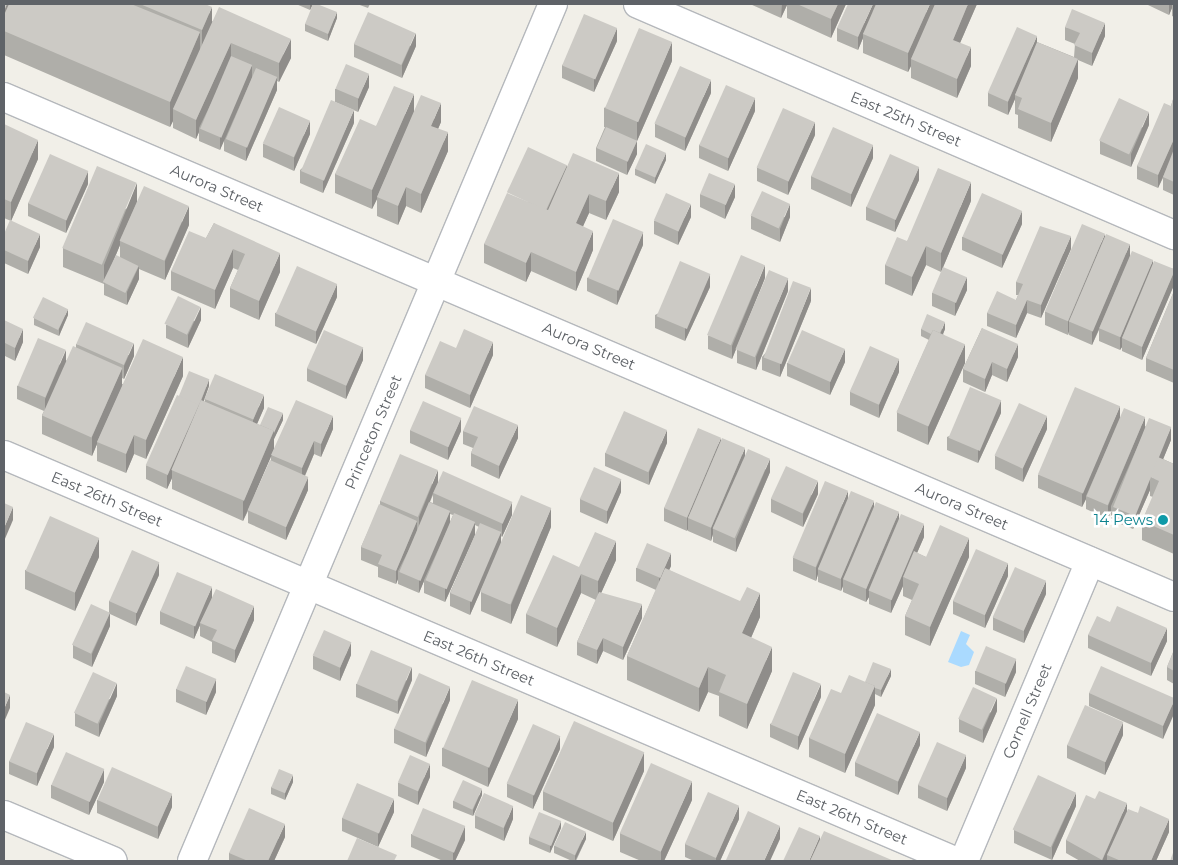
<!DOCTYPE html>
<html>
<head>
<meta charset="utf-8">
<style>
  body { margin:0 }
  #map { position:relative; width:1178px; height:865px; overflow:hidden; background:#f1efe8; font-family:Montserrat,sans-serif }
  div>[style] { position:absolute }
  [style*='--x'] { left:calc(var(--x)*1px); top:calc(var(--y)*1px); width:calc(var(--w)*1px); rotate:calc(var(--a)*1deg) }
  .water>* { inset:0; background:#aadaff }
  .roads { filter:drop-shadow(1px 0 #b5b8bc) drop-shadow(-1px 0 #b5b8bc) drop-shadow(0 1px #b5b8bc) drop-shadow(0 -1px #b5b8bc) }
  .minor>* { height:28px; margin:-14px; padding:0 14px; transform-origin:14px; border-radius:14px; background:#fff }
  .wall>* { inset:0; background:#afaea9 }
  .shaded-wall>* { inset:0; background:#8f8d8a }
  .building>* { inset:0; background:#cccac5; transform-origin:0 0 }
  .dots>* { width:14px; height:14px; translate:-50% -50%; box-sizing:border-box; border:2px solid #fff; border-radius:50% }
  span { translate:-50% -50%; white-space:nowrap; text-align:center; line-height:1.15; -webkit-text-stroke:5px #fff; paint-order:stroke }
  .street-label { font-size:15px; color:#5f6368 }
  .culture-label { font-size:15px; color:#0d838f }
  .right { translate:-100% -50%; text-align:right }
  .frame { position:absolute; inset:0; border:5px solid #5f6368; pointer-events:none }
</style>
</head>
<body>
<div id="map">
  <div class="water">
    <i style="clip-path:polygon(961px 631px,970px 635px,966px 644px,974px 652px,969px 665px,961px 667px,948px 662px)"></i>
  </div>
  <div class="roads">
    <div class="minor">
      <i style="--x:638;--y:4;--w:584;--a:23.31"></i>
      <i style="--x:4;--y:97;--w:1272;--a:23.14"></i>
      <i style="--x:4;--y:455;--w:1034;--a:23.12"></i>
      <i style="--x:4;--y:815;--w:118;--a:22.9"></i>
      <i style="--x:192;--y:861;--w:930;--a:-67.16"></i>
      <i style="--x:964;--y:861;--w:325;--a:-67.2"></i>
    </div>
  </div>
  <div class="wall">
    <i style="clip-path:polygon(4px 4px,205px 4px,212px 21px,291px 58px,279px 82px,277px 81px,277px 90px,246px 161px,224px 151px,224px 139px,220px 150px,199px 141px,199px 132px,196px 139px,173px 128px,173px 121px,170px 127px,4px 55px)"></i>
    <i style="clip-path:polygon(296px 4px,313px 4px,310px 10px)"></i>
    <i style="clip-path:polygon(357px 4px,370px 4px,368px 8px)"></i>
    <i style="clip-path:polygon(750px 4px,846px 4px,831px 38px,787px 18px,787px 5px,781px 18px)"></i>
    <i style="clip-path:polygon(977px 4px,960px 43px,971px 66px,957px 98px,911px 78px,911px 66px,908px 72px,863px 53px,863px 38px,858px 50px,837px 41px,837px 28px)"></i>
    <i style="clip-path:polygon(1148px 4px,1174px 4px,1174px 17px,1172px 16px,1172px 8px,1169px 15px,1148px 5px)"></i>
    <i style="clip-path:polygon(337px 18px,328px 41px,305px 31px,305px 24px)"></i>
    <i style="clip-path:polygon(1065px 27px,1105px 36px,1092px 66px,1078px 60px,1078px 78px,1051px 142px,1018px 128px,1018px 115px,1015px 114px,1015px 99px,1008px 115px,988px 106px,988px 93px,1037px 42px,1074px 57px,1075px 44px,1065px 40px)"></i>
    <i style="clip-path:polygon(617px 41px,594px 92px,562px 78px,562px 65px)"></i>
    <i style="clip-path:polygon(354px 44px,416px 46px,402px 78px,354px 57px)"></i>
    <i style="clip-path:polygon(672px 61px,637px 141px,637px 154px,627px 175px,596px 161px,596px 148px,605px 127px,604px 127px,604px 108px)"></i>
    <i style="clip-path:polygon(369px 87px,358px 112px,335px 102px,335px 89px)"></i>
    <i style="clip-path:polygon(711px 93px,685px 151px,655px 137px,655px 124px)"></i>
    <i style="clip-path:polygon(1174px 96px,1174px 195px,1163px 190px,1163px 178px,1158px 188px,1137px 179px,1137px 166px,1171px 106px)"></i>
    <i style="clip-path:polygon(414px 111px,441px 122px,438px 129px,448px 151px,421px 213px,406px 206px,398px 225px,377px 216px,377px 199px,372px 209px,335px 193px,335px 174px,376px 126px)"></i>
    <i style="clip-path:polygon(755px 111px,728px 171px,699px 158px,699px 145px)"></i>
    <i style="clip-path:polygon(354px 123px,323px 193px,300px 183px,300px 170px)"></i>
    <i style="clip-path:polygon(4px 124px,38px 159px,11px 221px,4px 218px)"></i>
    <i style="clip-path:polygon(1149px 125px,1131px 167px,1100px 154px,1100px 141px)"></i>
    <i style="clip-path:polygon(310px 134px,294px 171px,263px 157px,263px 144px)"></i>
    <i style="clip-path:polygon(815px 135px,788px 195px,757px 181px,757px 168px)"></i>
    <i style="clip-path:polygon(873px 158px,851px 207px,811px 189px,811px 176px)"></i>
    <i style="clip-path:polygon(666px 160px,655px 184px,635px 175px,635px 169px)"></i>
    <i style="clip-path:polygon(567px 166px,619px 192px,606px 220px,589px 213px,583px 226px,593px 250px,576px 291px,531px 271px,526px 282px,484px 263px,484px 244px)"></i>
    <i style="clip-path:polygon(919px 180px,895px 232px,866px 220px,866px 207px)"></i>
    <i style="clip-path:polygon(88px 184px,66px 233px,28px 216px,28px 203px)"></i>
    <i style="clip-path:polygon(700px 194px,735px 197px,725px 219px,700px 207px)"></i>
    <i style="clip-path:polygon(971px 201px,941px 272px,926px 265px,912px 296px,885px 284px,885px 265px,907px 241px)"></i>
    <i style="clip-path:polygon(evenodd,137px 202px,189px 225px,165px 280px,139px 269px,139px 279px,127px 305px,104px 295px,104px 283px,104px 284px,63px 267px,63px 248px,137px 202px,120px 245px,120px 257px,109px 271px,120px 245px)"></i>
    <i style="clip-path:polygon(751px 216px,790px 217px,780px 242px,751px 229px)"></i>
    <i style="clip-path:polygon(691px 217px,678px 245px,654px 234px,654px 221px)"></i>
    <i style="clip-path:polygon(214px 223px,280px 272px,259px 320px,230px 307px,230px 288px,238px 270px,233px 268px,215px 309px,171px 290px,171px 271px,206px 238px)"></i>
    <i style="clip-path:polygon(1022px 224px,1002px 268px,962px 250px,962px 237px)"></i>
    <i style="clip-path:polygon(4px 234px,40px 247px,28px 274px,4px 263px)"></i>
    <i style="clip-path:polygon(1105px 238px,1130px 256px,1153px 265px,1174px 269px,1174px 285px,1142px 360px,1122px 351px,1122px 347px,1120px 350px,1099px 341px,1099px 330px,1092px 345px,1069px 335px,1069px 331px,1068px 335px,1045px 325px,1045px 312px)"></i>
    <i style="clip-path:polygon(643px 245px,617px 305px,587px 291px,587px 278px)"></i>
    <i style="clip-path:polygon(1071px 249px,1041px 318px,1027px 313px,1016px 338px,987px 326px,987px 313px,1016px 300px,1018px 295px,1016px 295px,1016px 282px)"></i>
    <i style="clip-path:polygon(765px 278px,732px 359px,708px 349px,708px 336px)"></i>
    <i style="clip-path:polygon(710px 287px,685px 341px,655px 328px,655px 315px)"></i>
    <i style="clip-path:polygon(967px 290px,955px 316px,932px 306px,932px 293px)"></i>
    <i style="clip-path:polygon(788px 291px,756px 370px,737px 363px,737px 350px)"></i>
    <i style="clip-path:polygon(1174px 291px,1174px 383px,1146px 371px,1146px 358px)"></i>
    <i style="clip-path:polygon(337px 297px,316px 344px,275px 326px,275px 313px)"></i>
    <i style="clip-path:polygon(811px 301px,780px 377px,762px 370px,762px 357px)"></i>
    <i style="clip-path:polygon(68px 315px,59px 336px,34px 325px,34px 318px)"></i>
    <i style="clip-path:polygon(4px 320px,23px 342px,15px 361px,5px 356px,4px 360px)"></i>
    <i style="clip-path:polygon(201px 320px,188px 348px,166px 338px,166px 325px)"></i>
    <i style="clip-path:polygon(982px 328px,1018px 357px,1007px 382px,992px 375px,985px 392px,963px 382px,963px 369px)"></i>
    <i style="clip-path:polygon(921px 329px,945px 329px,943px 334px,965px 363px,928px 445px,897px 431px,897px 412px,929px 340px,921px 336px)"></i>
    <i style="clip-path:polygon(76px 344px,134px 356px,124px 379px,122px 378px,122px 384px,183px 376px,146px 459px,134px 454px,126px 473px,97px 461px,97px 444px,92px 456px,42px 434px,42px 415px,44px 411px,17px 399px,17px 386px,66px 361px,76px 348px)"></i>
    <i style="clip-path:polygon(456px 348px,493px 355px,470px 408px,425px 388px,425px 375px)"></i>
    <i style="clip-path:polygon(363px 360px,346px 399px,307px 381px,307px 368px)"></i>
    <i style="clip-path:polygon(845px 362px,830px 395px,787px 376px,787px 363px)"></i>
    <i style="clip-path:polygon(899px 372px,879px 418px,850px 405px,850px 392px)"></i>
    <i style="clip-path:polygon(evenodd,209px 386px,204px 401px,205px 402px,205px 399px,264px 408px,257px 424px,260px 425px,283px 420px,274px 439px,274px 449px,333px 429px,321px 457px,314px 454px,305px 476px,308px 490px,286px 540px,248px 523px,248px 511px,243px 521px,172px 489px,172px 478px,167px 489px,146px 479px,146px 466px,180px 397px,209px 386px,271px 455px,271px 461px,253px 499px,271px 455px)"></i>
    <i style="clip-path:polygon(1001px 413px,978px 463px,947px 450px,947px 437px)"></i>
    <i style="clip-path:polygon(1120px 417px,1145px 426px,1171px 440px,1163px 459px,1174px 464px,1174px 554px,1142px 540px,1142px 521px,1153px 497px,1150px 496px,1150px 490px,1133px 529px,1111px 520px,1111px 511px,1108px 519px,1086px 509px,1086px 499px,1082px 507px,1038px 488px,1038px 475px)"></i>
    <i style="clip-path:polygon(1047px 429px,1023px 482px,995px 469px,995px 456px)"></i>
    <i style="clip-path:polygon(410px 430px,461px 431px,448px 460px,410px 443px)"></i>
    <i style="clip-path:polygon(463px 431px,518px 438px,499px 479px,471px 466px,471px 453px,473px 448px,463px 444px)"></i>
    <i style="clip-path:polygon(721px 441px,770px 472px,736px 552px,713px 542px,713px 534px,711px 541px,688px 531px,688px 529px,687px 531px,664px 521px,664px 508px)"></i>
    <i style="clip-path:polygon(667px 443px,649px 485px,605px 466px,605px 453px)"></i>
    <i style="clip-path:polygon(evenodd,438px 482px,512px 515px,502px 537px,501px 536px,501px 545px,551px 527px,511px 624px,481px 611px,481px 592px,499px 548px,470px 615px,450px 606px,450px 593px,479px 527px,475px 525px,475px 535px,445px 602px,424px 593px,424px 581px,419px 593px,398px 584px,398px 579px,396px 584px,378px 577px,378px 567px,361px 560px,361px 547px,380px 505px,380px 501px,438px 482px,433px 495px,433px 503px,430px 502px,433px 495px,438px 482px,450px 514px,453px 515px,450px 522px,450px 514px)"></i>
    <i style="clip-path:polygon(621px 492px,607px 524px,580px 512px,580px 499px)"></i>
    <i style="clip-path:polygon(818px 494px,803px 527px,771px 512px,771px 499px)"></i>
    <i style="clip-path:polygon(848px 498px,874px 507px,899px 519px,924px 537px,917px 553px,926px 557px,969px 557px,930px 646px,905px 635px,905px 616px,912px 600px,903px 596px,903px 586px,891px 613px,869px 604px,869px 597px,866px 602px,843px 592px,843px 586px,841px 591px,818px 582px,818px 574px,816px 581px,793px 571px,793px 558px)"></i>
    <i style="clip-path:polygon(99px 557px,75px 611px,25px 589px,25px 570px)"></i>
    <i style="clip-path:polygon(616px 560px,601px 593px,642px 618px,623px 660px,603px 651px,597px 664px,577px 655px,577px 642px,596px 600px,581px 593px,557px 647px,526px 633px,526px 614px,579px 567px)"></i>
    <i style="clip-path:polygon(671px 566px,669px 570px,760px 617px,751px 638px,772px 671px,747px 729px,719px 716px,719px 696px,708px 692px,699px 712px,627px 680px,627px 656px,656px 590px,636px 581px,636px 568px)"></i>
    <i style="clip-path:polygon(159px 575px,136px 626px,110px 614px,110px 626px,92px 667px,73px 658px,73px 645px,109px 612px,109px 601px)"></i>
    <i style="clip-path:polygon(1008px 576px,985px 628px,953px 614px,953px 601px)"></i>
    <i style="clip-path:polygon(1046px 594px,1024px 643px,993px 630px,993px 617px)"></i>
    <i style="clip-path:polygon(212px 598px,254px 620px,235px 663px,212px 653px,212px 642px,200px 636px,200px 625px,194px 639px,160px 624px,160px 611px)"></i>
    <i style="clip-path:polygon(1110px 622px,1167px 641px,1151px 676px,1088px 648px,1088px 635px)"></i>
    <i style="clip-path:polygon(1174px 650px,1174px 684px,1167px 680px,1167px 667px)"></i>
    <i style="clip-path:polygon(351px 655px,340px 681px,313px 669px,313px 656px)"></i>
    <i style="clip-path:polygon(975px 671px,1016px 672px,1005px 697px,975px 684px)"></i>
    <i style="clip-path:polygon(891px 676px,881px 697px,875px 694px,875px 705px,845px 773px,809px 757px,809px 738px,865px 682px)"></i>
    <i style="clip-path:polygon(412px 680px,398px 714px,356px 697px,356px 684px)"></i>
    <i style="clip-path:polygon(176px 689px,216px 692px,206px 715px,176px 702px)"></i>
    <i style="clip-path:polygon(1089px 693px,1174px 698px,1163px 739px,1089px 706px)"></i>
    <i style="clip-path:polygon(117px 696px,99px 737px,75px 726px,75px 713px)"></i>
    <i style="clip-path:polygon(821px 697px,798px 750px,770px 737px,770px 724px)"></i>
    <i style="clip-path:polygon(450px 700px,426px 757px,394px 743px,394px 729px)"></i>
    <i style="clip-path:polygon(997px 711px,983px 743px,959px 732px,959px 719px)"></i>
    <i style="clip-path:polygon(518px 719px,488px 787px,442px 766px,442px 748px)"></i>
    <i style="clip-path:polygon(1123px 735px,1105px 775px,1067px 758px,1067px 745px)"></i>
    <i style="clip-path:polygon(920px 745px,898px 795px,855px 776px,855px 762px)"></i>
    <i style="clip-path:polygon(54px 747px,37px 786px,9px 774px,9px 761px)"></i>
    <i style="clip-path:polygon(560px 749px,533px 809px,507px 797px,507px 784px)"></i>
    <i style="clip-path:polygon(966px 768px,947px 811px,918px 798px,918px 785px)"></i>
    <i style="clip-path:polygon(644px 771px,613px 841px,543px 810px,543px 791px)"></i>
    <i style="clip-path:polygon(430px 777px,418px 805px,398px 796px,398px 783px)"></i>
    <i style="clip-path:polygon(104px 782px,89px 815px,51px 798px,51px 785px)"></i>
    <i style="clip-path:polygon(293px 782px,285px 800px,271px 794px,271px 787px)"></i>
    <i style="clip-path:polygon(482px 795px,473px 816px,453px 808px,453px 801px)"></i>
    <i style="clip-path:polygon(97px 800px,172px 807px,158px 839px,97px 813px)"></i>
    <i style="clip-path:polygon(692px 800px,664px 861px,641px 861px,620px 852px,620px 833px)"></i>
    <i style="clip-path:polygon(1076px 806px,1052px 860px,1014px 843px,1014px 830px)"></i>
    <i style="clip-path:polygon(1127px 811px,1138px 813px,1169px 832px,1156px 861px,1107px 861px,1107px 860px,1107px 861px,1080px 861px,1066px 853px,1066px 840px)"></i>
    <i style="clip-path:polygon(394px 812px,378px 847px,342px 831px,342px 818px)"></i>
    <i style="clip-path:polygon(475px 815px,513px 819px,504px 841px,475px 828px)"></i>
    <i style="clip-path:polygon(739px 819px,720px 861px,694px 861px,685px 857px,685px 844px)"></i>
    <i style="clip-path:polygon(561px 828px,550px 853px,529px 844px,529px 837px)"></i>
    <i style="clip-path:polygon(411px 834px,465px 840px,455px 861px,443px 861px,411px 847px)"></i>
    <i style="clip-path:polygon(285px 837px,274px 861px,229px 861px,229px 853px)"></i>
    <i style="clip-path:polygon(586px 839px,576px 861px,572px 861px,554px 853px,554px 846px)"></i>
  </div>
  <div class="shaded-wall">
    <i style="clip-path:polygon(7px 4px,15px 4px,4px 30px,4px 11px)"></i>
    <i style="clip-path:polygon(310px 4px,313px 4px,310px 10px)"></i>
    <i style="clip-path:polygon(782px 4px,787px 4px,787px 5px,781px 18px)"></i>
    <i style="clip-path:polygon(838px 4px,846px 4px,831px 38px,831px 19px)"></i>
    <i style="clip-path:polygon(873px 4px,879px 4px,863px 34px,863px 38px,858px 50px,858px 37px)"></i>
    <i style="clip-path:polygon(930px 4px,938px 4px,911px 59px,911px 66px,908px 72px,908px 53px)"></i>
    <i style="clip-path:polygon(968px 4px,977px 4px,953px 59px,953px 40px)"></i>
    <i style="clip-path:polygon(1169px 4px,1172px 4px,1172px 8px,1169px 15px)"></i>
    <i style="clip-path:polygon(212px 7px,212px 26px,202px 49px,202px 30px)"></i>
    <i style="clip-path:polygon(337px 12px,337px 18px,328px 41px,328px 34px)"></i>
    <i style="clip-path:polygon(1105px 23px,1105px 36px,1092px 66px,1092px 53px)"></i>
    <i style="clip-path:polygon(617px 28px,617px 41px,594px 92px,594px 79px)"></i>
    <i style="clip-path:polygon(200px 32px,200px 57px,173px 109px,173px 121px,170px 127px,170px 102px)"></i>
    <i style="clip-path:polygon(416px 33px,416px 46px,402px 78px,402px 65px)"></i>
    <i style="clip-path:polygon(1037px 36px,1037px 49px,1015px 95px,1015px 99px,1008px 115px,1008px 102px)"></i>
    <i style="clip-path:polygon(291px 39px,291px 58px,279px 82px,279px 63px)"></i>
    <i style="clip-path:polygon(672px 42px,672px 61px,637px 141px,637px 154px,627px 175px,627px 162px,637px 141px,637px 122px)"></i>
    <i style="clip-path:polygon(231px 43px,231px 62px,199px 128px,199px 132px,196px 139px,196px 120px)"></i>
    <i style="clip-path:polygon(971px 47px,971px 66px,957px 98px,957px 79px)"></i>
    <i style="clip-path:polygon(1078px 59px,1078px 78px,1051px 142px,1051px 123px)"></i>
    <i style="clip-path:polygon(252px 65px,252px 78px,220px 150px,220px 137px)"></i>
    <i style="clip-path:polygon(369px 74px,369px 87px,358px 112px,358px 99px)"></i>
    <i style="clip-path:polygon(277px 77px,277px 90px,246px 161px,246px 148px)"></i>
    <i style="clip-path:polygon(711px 80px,711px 93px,685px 151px,685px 138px)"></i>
    <i style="clip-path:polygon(414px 94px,414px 113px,377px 197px,377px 199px,372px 209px,372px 190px)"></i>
    <i style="clip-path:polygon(755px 98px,755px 111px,728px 171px,728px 158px)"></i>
    <i style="clip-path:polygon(441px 103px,441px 122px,431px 145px,431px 126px)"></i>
    <i style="clip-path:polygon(354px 110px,354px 123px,323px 193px,323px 180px)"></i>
    <i style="clip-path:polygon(1149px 112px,1149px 125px,1131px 167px,1131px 154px)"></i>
    <i style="clip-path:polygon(310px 121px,310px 134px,294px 171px,294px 158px)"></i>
    <i style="clip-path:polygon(815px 122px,815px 135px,788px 195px,788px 182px)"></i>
    <i style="clip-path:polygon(448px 132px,448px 151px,421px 213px,421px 194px)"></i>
    <i style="clip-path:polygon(1174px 139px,1174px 152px,1158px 188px,1158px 175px)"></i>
    <i style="clip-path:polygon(38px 140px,38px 159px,11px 221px,11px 202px)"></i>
    <i style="clip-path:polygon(873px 145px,873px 158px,851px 207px,851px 194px)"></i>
    <i style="clip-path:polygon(666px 153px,666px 160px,655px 184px,655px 178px)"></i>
    <i style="clip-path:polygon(567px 165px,567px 178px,546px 225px,546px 212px)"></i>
    <i style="clip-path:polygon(919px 167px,919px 180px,895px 232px,895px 219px)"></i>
    <i style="clip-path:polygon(88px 171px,88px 184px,66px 233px,66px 220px)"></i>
    <i style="clip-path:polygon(619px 173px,619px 192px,606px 220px,606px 201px)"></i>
    <i style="clip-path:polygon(971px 182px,971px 201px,941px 272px,941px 253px)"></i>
    <i style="clip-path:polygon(137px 183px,137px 202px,120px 241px,120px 245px,104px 284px,104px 265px)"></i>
    <i style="clip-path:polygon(735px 184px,735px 197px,725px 219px,725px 206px)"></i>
    <i style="clip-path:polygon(406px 187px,406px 206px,398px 225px,398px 206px)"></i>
    <i style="clip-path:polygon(589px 194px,589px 213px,576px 242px,576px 223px)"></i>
    <i style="clip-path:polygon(691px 204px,691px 217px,678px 245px,678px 232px)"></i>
    <i style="clip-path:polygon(790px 204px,790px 217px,780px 242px,780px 229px)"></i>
    <i style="clip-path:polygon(189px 206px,189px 225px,165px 280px,165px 261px)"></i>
    <i style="clip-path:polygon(1022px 211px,1022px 224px,1002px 268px,1002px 255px)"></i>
    <i style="clip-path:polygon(593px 231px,593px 250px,576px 291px,576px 272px)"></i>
    <i style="clip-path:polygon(643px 232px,643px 245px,617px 305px,617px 291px)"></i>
    <i style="clip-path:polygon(40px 234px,40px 247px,28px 274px,28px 261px)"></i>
    <i style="clip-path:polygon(1105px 234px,1105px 247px,1069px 322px,1069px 331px,1068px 335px,1068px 322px)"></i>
    <i style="clip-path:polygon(1071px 236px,1071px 249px,1041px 318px,1041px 305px)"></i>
    <i style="clip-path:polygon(1130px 244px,1130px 257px,1092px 345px,1092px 332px)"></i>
    <i style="clip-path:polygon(926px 246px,926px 265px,912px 296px,912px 277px)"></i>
    <i style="clip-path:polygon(233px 249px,233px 268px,215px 309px,215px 290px)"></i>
    <i style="clip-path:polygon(531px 252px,531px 271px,526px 282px,526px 263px)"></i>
    <i style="clip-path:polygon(280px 253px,280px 272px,259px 320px,259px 301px)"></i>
    <i style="clip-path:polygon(1153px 260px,1153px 273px,1122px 338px,1122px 347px,1120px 350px,1120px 337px)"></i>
    <i style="clip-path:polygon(765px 265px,765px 278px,732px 359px,732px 346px)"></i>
    <i style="clip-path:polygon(139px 266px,139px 279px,127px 305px,127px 292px)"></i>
    <i style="clip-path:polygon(1174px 272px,1174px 285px,1142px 360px,1142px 347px)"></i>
    <i style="clip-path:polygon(710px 274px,710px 287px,685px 341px,685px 328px)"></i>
    <i style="clip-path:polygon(967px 277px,967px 290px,955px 316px,955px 303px)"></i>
    <i style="clip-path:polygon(788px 278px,788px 291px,756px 370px,756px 357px)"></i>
    <i style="clip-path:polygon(337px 284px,337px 297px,316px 344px,316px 331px)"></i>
    <i style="clip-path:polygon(811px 288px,811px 301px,780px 377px,780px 364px)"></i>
    <i style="clip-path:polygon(1027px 300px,1027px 313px,1016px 338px,1016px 325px)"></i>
    <i style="clip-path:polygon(201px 307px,201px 320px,188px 348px,188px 335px)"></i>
    <i style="clip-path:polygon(68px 309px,68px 315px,59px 336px,59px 329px)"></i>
    <i style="clip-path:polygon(945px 322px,945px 329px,939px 344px,939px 337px)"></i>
    <i style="clip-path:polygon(23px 329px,23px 342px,15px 361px,15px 348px)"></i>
    <i style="clip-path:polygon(493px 342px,493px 355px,470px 408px,470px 395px)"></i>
    <i style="clip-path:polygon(5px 343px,5px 356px,4px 360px,4px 347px)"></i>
    <i style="clip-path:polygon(134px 343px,134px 356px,124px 379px,124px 366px)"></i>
    <i style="clip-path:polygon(965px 344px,965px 363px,928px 445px,928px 426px)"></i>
    <i style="clip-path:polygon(1018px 344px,1018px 357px,1007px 382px,1007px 369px)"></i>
    <i style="clip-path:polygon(363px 347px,363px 360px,346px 399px,346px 386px)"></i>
    <i style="clip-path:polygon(845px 349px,845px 362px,830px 395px,830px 382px)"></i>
    <i style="clip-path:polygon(66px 350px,66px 363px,45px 412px,45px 399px)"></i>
    <i style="clip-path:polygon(183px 357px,183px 376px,146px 459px,146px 440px)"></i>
    <i style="clip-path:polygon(899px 359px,899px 372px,879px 418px,879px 405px)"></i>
    <i style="clip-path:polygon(992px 362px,992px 375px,985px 392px,985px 379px)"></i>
    <i style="clip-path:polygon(122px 368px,122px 387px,97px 442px,97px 444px,92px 456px,92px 437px)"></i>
    <i style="clip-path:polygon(209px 379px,209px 386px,200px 411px,200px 404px)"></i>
    <i style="clip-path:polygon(264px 395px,264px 408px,253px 433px,253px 420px)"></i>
    <i style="clip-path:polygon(1001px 400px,1001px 413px,978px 463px,978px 450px)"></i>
    <i style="clip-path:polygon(199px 405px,199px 418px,172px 470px,172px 478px,167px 489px,167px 476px)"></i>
    <i style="clip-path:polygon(1120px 406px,1120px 419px,1086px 496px,1086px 499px,1082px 507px,1082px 494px)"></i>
    <i style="clip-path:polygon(283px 413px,283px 420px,274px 439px,274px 450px,243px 521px,243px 502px,274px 431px)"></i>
    <i style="clip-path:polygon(333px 416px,333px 429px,321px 457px,321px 444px)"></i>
    <i style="clip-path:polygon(1047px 416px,1047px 429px,1023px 482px,1023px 468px)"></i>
    <i style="clip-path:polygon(1145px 417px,1145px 430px,1111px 506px,1111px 511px,1108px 519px,1108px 506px)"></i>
    <i style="clip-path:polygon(461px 418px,461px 431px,448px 460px,448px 447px)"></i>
    <i style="clip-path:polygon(518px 425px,518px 438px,499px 479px,499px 466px)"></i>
    <i style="clip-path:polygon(1171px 427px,1171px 440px,1155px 479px,1150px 477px,1150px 490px,1133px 529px,1133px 516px)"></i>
    <i style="clip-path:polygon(667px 430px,667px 443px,649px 485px,649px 472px)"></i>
    <i style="clip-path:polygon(134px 435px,134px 454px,126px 473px,126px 454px)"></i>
    <i style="clip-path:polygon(721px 438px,721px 451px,688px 518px,688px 529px,687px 531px,687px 518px)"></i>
    <i style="clip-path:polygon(314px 441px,314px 454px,302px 482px,302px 468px)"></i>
    <i style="clip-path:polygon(745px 448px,745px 461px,713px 529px,713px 534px,711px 541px,711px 528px)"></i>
    <i style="clip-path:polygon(770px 459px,770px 472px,736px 552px,736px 539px)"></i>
    <i style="clip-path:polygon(438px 470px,438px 483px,433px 493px,419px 530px,419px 517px)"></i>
    <i style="clip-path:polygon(308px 477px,308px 490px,286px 540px,286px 527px)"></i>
    <i style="clip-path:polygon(621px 479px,621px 492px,607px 524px,607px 511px)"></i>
    <i style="clip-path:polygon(818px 481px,818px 494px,803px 527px,803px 514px)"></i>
    <i style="clip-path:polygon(848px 491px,848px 504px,818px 569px,818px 574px,816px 581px,816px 568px)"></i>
    <i style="clip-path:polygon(874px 501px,874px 514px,843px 579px,843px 586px,841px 591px,841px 578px)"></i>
    <i style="clip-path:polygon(512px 502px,512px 515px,502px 537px,502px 524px)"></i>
    <i style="clip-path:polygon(13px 507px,13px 520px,4px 541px,4px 528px)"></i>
    <i style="clip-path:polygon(551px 508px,551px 527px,511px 624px,511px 605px)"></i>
    <i style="clip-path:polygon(450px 511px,450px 524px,424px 580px,424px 581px,419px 593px,419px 580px)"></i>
    <i style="clip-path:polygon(899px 512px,899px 525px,869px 591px,869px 597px,866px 602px,866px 589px)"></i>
    <i style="clip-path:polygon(417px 521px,417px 534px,398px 571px,398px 579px,396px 584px,396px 571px)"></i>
    <i style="clip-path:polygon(475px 522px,475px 535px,445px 602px,445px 589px)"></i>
    <i style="clip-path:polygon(924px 524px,924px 537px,906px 578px,903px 577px,903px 586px,891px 613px,891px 600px)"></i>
    <i style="clip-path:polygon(501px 532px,501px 545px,470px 615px,470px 602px)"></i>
    <i style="clip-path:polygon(99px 538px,99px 557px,75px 611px,75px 592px)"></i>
    <i style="clip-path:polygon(969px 538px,969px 557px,930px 646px,930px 627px)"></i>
    <i style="clip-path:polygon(616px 541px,616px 560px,598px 600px,598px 581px)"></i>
    <i style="clip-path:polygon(671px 553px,671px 566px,659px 592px,659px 579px)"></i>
    <i style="clip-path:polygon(159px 562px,159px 575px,136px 626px,136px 613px)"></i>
    <i style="clip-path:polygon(1008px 563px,1008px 576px,985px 628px,985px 615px)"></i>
    <i style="clip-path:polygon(581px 574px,581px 593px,557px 647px,557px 628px)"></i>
    <i style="clip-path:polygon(1046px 581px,1046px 594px,1024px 643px,1024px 630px)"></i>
    <i style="clip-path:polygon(212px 587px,212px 600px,200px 623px,200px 625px,194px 639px,194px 626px)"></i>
    <i style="clip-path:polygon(760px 593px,760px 617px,742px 658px,742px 633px)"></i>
    <i style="clip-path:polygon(642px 604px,642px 618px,623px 660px,623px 647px)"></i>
    <i style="clip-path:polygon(254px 606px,254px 620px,235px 663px,235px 650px)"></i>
    <i style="clip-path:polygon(110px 613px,110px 626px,92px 667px,92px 654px)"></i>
    <i style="clip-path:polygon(1167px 628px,1167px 641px,1151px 676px,1151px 663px)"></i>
    <i style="clip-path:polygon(603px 638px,603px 651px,597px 664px,597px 650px)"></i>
    <i style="clip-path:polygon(351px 642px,351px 655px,340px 681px,340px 668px)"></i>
    <i style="clip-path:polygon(772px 647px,772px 671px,747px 729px,747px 704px)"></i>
    <i style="clip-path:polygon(1016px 659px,1016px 672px,1005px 697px,1005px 684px)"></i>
    <i style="clip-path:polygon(412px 667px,412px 680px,398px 714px,398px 701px)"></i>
    <i style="clip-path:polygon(708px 667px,708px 692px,699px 712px,699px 688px)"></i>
    <i style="clip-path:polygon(891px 669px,891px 676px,881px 697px,881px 690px)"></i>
    <i style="clip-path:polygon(216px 679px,216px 692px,206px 715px,206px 702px)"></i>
    <i style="clip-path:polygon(117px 683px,117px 696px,99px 737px,99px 724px)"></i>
    <i style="clip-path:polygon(821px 684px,821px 697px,798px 750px,798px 737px)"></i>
    <i style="clip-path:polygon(875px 686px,875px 705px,845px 773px,845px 754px)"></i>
    <i style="clip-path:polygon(450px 687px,450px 700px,426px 757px,426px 744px)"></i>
    <i style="clip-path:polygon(10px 695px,10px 708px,4px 722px,4px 709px)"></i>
    <i style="clip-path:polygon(997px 698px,997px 711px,983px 743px,983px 730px)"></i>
    <i style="clip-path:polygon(518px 700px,518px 719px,488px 787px,488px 768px)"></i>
    <i style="clip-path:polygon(1174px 701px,1174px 714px,1163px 739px,1163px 726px)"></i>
    <i style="clip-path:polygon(1123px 722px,1123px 735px,1105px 775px,1105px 762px)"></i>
    <i style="clip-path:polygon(920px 732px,920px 745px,898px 795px,898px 782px)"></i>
    <i style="clip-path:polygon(54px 734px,54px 747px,37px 786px,37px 773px)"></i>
    <i style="clip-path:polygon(560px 736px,560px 749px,533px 809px,533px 796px)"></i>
    <i style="clip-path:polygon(644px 752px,644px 771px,613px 841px,613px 822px)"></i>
    <i style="clip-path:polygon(966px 755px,966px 768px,947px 811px,947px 798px)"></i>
    <i style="clip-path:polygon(430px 764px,430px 777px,418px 805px,418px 792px)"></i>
    <i style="clip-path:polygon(104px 769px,104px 782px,89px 815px,89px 802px)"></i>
    <i style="clip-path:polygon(293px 775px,293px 782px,285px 800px,285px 793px)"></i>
    <i style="clip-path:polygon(692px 781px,692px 800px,664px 861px,661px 861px,661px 851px)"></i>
    <i style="clip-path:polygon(482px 789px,482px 795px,473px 816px,473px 810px)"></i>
    <i style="clip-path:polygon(1076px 793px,1076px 806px,1052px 860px,1052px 847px)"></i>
    <i style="clip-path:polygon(172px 794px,172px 807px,158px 839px,158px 826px)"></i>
    <i style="clip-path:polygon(394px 799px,394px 812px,378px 847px,378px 834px)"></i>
    <i style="clip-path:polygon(1127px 803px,1127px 816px,1107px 855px,1107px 861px,1102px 861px)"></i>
    <i style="clip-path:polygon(513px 806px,513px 819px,504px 841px,504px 828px)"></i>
    <i style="clip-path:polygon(739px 806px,739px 819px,720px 861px,716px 861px,716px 858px)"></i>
    <i style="clip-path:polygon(1169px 819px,1169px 832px,1156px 861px,1151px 861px)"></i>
    <i style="clip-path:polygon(561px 821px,561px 828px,550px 853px,550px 846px)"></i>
    <i style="clip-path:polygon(285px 824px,285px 837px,274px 861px,268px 861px)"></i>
    <i style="clip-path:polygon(465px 826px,465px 840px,455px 861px,453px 861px,453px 853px)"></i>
    <i style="clip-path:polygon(780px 826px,780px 839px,770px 861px,764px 861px)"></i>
    <i style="clip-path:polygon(586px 832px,586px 839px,575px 861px,575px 856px)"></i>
    <i style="clip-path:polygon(820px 836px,820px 849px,814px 861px,809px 861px)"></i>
  </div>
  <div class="building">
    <i style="clip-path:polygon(4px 4px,7px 4px,4px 11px)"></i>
    <i style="clip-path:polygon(9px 4px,131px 4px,200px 32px,170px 102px,4px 31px,4px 15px)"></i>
    <i style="clip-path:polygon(140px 4px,205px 4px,212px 7px,202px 30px)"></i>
    <i style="clip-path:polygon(313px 4px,317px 4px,337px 12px,328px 34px,305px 24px)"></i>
    <i style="clip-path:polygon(797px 4px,838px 4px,831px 19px)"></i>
    <i style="clip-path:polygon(848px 4px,873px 4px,858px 37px,837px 28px)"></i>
    <i style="clip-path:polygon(876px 4px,930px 4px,908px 53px,863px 34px)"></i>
    <i style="clip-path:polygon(935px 4px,968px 4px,953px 40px,971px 47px,957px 79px,911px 59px)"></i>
    <i style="clip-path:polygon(219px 7px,291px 39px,279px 63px,231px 43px,196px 120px,173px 109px)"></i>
    <i style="clip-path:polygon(1072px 9px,1105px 23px,1092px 53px,1074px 45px,1080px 33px,1065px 27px)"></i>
    <i style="left:368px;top:12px;width:52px;height:35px;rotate:24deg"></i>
    <i style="left:584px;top:14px;width:36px;height:56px;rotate:23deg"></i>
    <i style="left:1017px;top:27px;width:22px;height:72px;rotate:24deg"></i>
    <i style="left:639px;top:28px;width:36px;height:87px;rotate:23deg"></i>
    <i style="clip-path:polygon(1037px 42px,1078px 59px,1051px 123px,1018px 109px,1022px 98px,1015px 95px)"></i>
    <i style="left:231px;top:56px;width:23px;height:79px;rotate:23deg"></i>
    <i style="left:346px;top:64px;width:25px;height:27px;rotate:23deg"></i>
    <i style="left:680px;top:66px;width:34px;height:63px;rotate:24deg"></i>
    <i style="left:256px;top:68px;width:23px;height:77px;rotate:23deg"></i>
    <i style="left:726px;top:85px;width:32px;height:66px;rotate:24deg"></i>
    <i style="clip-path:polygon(394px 86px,414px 94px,372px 190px,335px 174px,360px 119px,376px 126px)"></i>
    <i style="clip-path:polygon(421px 95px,441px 103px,431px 126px,448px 132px,421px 194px,406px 187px,398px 206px,377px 197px)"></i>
    <i style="clip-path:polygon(1174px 96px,1174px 139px,1158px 175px,1137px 166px,1164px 103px,1171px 106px)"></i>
    <i style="left:1119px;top:98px;width:33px;height:47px;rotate:25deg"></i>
    <i style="left:331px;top:100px;width:25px;height:77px;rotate:23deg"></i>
    <i style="left:279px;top:107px;width:34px;height:40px;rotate:24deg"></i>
    <i style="left:783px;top:108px;width:35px;height:65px;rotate:24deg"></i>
    <i style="clip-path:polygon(4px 124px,38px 140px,11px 202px,4px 199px)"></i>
    <i style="left:606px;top:127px;width:34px;height:23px;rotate:24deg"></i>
    <i style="left:833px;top:127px;width:44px;height:54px;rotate:24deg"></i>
    <i style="left:646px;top:144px;width:22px;height:27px;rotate:24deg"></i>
    <i style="left:528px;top:147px;width:43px;height:50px;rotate:25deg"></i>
    <i style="clip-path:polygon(1174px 149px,1174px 182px,1163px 177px)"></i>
    <i style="clip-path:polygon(573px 153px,619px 173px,606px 201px,589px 194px,576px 223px,593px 231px,576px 272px,531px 252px,526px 263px,484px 244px,507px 193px,548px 210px)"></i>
    <i style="left:50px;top:154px;width:42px;height:54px;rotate:24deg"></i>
    <i style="left:890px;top:154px;width:32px;height:58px;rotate:24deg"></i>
    <i style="left:97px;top:166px;width:43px;height:89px;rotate:23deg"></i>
    <i style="clip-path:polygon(938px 168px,971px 182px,941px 253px,926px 246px,912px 277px,885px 265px,897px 237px,907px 241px)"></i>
    <i style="left:709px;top:173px;width:28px;height:23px;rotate:23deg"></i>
    <i style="left:144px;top:186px;width:49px;height:60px;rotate:24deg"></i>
    <i style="left:762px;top:191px;width:31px;height:27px;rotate:25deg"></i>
    <i style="left:666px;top:193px;width:27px;height:30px;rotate:24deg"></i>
    <i style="left:982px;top:193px;width:44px;height:48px;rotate:24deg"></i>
    <i style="left:613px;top:219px;width:33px;height:64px;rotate:23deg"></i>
    <i style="clip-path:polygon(10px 220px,40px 234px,28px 261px,4px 250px,4px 234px)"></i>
    <i style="clip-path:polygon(214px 223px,280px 253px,259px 301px,230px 288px,245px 254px,233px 249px,215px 290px,171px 271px,189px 231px,206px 238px)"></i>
    <i style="left:1082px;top:224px;width:25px;height:95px;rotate:23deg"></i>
    <i style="clip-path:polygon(1040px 226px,1071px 236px,1041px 305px,1027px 300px,1016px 325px,987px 313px,997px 291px,1016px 300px,1023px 284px,1016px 282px)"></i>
    <i style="left:1106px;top:234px;width:26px;height:95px;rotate:23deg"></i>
    <i style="left:1132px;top:251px;width:23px;height:84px;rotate:23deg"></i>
    <i style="left:116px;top:255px;width:25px;height:30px;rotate:26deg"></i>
    <i style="left:741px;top:255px;width:26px;height:87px;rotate:23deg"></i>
    <i style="left:680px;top:261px;width:33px;height:60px;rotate:23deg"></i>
    <i style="clip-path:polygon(1154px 261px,1174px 269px,1174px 272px,1142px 347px,1122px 338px)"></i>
    <i style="left:297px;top:266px;width:44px;height:52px;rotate:24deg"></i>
    <i style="left:943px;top:267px;width:26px;height:28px;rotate:23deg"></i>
    <i style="left:769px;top:270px;width:21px;height:86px;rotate:23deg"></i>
    <i style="left:793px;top:281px;width:19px;height:82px;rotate:21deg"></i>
    <i style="clip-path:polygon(1174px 291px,1174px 370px,1146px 358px)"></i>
    <i style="left:178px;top:296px;width:25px;height:31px;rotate:26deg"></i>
    <i style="left:43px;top:297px;width:28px;height:23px;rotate:26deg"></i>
    <i style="clip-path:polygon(927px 314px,945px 322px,940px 333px,933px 330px,931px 334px,921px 329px)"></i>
    <i style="clip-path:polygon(4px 320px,23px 329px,15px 348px,5px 343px,4px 347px)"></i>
    <i style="left:86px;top:322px;width:52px;height:24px;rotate:24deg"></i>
    <i style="clip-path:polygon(982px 328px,1018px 344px,1007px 369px,992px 362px,985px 379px,963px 369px)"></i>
    <i style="clip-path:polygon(464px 329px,493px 342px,470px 395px,425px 375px,440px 341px,456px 348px)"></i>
    <i style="left:324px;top:330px;width:43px;height:42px;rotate:24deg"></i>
    <i style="left:802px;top:330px;width:47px;height:36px;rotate:24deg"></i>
    <i style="left:933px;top:330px;width:35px;height:90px;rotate:24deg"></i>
    <i style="left:38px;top:338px;width:30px;height:52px;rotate:23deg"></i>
    <i style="clip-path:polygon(143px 339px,183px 357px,146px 440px,134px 435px,126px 454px,97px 442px)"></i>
    <i style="left:73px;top:346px;width:54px;height:76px;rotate:24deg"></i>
    <i style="left:870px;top:346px;width:32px;height:50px;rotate:24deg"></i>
    <i style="left:189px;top:371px;width:22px;height:28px;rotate:22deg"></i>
    <i style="left:215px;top:374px;width:53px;height:27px;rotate:23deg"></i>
    <i style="left:970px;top:387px;width:34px;height:55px;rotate:23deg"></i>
    <i style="left:1075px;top:387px;width:49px;height:95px;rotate:23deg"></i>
    <i style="left:177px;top:395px;width:24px;height:77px;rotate:24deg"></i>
    <i style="left:201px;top:400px;width:79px;height:76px;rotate:23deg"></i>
    <i style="clip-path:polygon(296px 400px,333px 416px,321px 444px,314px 441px,302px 468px,271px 455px)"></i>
    <i style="left:423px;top:401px;width:42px;height:32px;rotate:24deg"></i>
    <i style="left:1019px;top:403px;width:31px;height:58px;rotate:25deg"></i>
    <i style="clip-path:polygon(474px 406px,518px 425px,499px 466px,471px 453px,478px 437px,463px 431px)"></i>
    <i style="clip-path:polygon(268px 407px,283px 413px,274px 433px,274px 431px,260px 425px)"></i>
    <i style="left:1124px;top:408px;width:23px;height:96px;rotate:23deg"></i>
    <i style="left:624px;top:411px;width:47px;height:46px;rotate:24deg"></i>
    <i style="left:1149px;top:418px;width:24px;height:96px;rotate:22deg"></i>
    <i style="left:698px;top:428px;width:25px;height:87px;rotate:23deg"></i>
    <i style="left:722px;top:438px;width:25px;height:87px;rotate:23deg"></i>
    <i style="left:748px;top:449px;width:24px;height:87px;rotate:24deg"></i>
    <i style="left:400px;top:454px;width:41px;height:51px;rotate:23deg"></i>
    <i style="clip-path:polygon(1158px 457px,1174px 464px,1174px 535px,1142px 521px,1159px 481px,1150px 477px)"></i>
    <i style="left:270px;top:460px;width:42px;height:55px;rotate:24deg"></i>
    <i style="left:786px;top:466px;width:35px;height:36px;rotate:25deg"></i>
    <i style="left:594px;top:467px;width:30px;height:35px;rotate:24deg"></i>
    <i style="left:443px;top:471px;width:76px;height:24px;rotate:24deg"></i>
    <i style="left:825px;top:481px;width:25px;height:83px;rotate:23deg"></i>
    <i style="left:851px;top:491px;width:25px;height:85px;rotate:23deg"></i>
    <i style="left:521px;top:495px;width:33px;height:105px;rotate:23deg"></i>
    <i style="left:429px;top:502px;width:23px;height:76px;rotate:23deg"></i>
    <i style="left:876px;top:502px;width:25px;height:84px;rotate:23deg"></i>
    <i style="clip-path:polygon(4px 503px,13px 507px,4px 528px)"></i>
    <i style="clip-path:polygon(379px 504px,417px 521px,396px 571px,378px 564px,382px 555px,361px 547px)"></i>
    <i style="left:454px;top:513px;width:23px;height:73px;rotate:23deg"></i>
    <i style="left:901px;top:514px;width:25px;height:83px;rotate:23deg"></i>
    <i style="left:50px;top:516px;width:54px;height:60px;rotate:24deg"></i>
    <i style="left:480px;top:523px;width:23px;height:76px;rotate:23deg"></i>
    <i style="clip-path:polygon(940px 525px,969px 538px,930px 627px,905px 616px,919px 584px,903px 577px,914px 551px,926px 557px)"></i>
    <i style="clip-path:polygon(595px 532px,616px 541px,598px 581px,581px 574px,557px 628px,526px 614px,553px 555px,579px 567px)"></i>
    <i style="left:647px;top:543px;width:26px;height:27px;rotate:23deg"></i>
    <i style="left:976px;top:549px;width:35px;height:57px;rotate:24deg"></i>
    <i style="left:132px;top:550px;width:30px;height:56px;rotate:24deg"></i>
    <i style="left:1015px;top:567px;width:34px;height:55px;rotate:24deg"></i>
    <i style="clip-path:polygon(665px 568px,740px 601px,747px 587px,760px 593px,742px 633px,772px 647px,747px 704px,719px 692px,726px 675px,708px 667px,699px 688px,627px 656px)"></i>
    <i style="left:177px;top:572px;width:38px;height:43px;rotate:23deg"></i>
    <i style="clip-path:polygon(216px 589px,254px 606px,235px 650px,212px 640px,217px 630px,200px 623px)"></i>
    <i style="clip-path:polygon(599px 592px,642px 604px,623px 647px,603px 638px,597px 650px,577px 642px)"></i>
    <i style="left:91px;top:604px;width:21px;height:45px;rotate:25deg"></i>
    <i style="clip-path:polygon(1117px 606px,1167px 628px,1151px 663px,1088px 635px,1097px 616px,1110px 622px)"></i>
    <i style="left:324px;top:630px;width:30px;height:28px;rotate:24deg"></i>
    <i style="left:986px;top:646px;width:33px;height:27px;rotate:23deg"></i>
    <i style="left:371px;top:650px;width:44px;height:37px;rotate:23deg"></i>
    <i style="clip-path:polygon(1174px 650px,1174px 671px,1167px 667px)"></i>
    <i style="clip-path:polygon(873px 662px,891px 669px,881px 690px,875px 688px,875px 686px,865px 682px)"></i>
    <i style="left:186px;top:666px;width:33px;height:25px;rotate:23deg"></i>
    <i style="clip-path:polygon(1101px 666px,1174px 698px,1174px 701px,1163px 726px,1089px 693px)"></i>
    <i style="left:93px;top:672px;width:26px;height:45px;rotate:25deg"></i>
    <i style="left:793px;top:672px;width:30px;height:57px;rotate:23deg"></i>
    <i style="left:419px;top:673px;width:34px;height:61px;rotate:24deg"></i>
    <i style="clip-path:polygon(849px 675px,875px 686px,845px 754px,809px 738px,831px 689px,841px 693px)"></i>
    <i style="left:472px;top:680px;width:50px;height:74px;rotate:23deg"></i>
    <i style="left:973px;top:687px;width:26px;height:35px;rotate:25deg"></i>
    <i style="clip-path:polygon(4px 692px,10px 695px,4px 709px)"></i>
    <i style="left:1085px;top:705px;width:42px;height:44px;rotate:24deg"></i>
    <i style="left:877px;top:713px;width:47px;height:54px;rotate:24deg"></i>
    <i style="left:574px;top:721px;width:77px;height:77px;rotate:24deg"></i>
    <i style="left:26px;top:722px;width:30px;height:43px;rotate:23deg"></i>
    <i style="left:533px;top:724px;width:30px;height:65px;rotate:24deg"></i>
    <i style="left:937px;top:742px;width:32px;height:47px;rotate:24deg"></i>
    <i style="left:66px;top:752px;width:42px;height:36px;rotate:24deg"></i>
    <i style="left:410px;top:755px;width:22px;height:30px;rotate:24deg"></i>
    <i style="left:651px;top:763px;width:45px;height:77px;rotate:24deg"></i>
    <i style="left:112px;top:767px;width:66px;height:36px;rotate:24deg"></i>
    <i style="left:279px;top:769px;width:15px;height:20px;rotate:23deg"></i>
    <i style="left:1038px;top:775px;width:42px;height:60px;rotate:25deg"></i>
    <i style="left:463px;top:780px;width:21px;height:23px;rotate:25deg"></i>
    <i style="left:357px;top:783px;width:40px;height:38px;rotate:23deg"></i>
    <i style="clip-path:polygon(1099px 791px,1127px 803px,1102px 860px,1066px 840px,1086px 795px,1095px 799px)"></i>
    <i style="left:708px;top:792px;width:34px;height:57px;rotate:24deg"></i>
    <i style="left:484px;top:793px;width:32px;height:24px;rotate:24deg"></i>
    <i style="clip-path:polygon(1140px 806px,1169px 819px,1151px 861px,1121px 861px,1107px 855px,1128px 809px,1138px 813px)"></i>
    <i style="clip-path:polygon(249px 808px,285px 824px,268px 861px,248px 861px,229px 853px)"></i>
    <i style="left:423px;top:808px;width:46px;height:29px;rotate:23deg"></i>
    <i style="clip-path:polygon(748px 811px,780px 826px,764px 861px,728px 861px,726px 860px)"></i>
    <i style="left:539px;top:812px;width:24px;height:27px;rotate:22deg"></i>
    <i style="left:565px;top:822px;width:23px;height:26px;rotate:25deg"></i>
    <i style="clip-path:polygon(799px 827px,820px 836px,809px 861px,783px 861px)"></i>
    <i style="clip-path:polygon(824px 831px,894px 861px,810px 861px)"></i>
    <i style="clip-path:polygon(357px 838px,397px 855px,394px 861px,347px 861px)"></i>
    <i style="clip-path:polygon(1174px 850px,1174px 861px,1170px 861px)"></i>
  </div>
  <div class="dots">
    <i style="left:1163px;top:520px;background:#0f9aa8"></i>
  </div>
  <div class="street-label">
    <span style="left:906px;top:119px;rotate:23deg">East 25th Street</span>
    <span style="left:217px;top:188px;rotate:23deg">Aurora Street</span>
    <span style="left:589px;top:346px;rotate:23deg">Aurora Street</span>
    <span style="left:373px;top:432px;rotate:-67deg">Princeton Street</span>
    <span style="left:107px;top:499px;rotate:23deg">East 26th Street</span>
    <span style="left:962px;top:506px;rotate:23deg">Aurora Street</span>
    <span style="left:479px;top:658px;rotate:23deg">East 26th Street</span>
    <span style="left:1027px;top:711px;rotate:-67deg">Cornell Street</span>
    <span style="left:852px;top:817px;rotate:23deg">East 26th Street</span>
  </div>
  <div class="culture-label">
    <span class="right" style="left:1153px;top:520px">14 Pews</span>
  </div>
  <div class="frame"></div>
</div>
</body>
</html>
